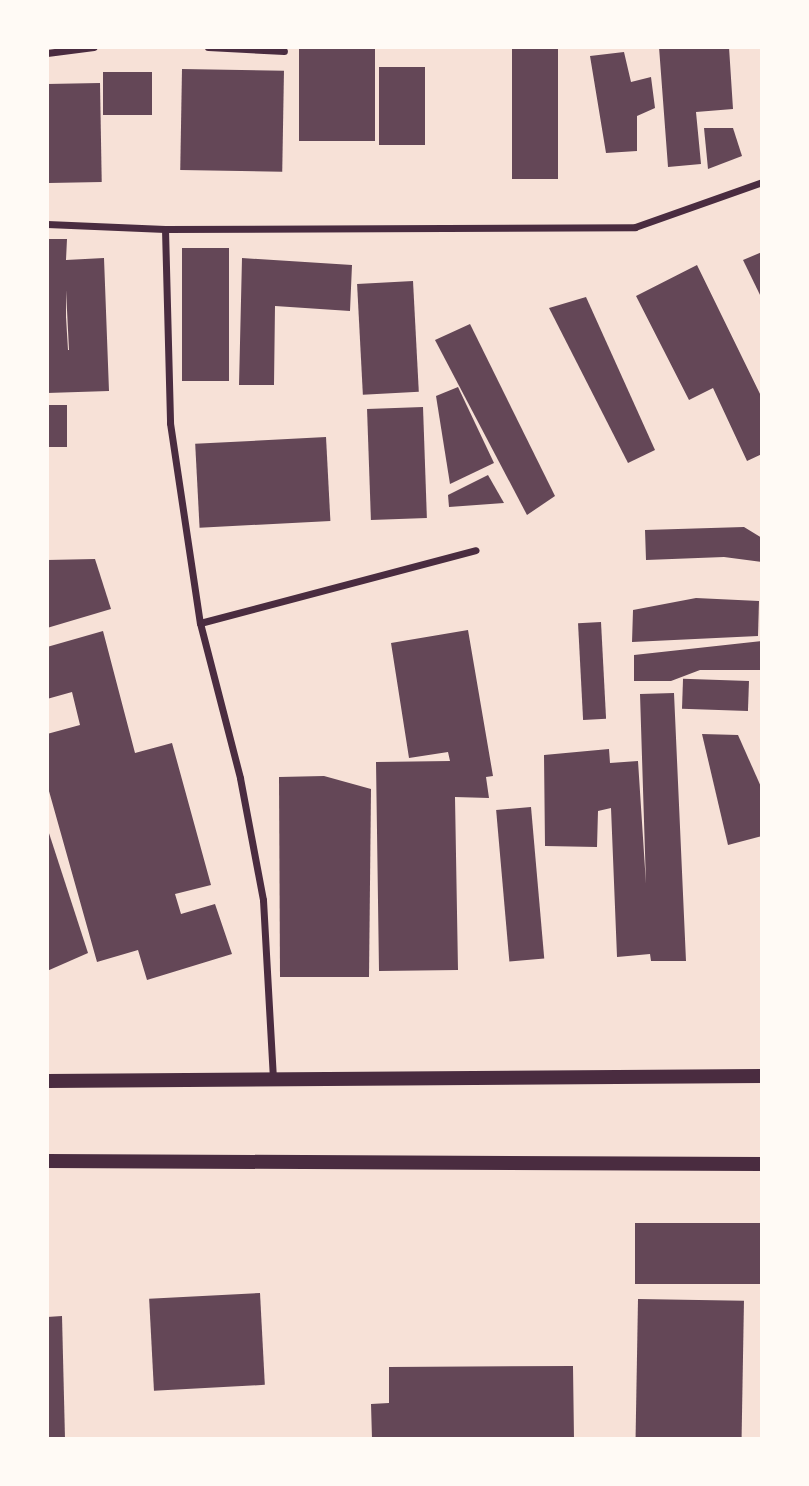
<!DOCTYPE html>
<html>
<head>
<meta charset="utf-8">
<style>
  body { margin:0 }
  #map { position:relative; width:809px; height:1486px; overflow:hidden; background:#f7e1d7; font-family:"PT Serif",serif }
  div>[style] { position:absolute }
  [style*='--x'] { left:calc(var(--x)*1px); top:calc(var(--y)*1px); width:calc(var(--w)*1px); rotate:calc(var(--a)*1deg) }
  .building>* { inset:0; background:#644757; transform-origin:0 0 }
  .minor>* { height:7px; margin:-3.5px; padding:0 3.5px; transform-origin:3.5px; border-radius:3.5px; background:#4a2c40 }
  .secondary>* { height:14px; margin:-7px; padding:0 7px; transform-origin:7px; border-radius:7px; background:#4a2c40 }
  span { translate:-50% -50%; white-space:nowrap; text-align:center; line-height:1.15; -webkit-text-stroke:6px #fffaf5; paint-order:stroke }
  .frame { position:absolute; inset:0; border:49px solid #fffaf5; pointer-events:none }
</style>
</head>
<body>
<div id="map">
  <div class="building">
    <i style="left:299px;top:47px;width:76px;height:94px"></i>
    <i style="left:512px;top:47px;width:46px;height:132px"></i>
    <i style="clip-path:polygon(659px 47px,729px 47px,733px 109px,696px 112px,701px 164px,668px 167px)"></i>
    <i style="clip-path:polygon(624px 52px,631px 82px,651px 77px,655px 108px,637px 116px,637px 151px,606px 153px,590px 56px)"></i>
    <i style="left:379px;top:67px;width:46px;height:78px"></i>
    <i style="left:182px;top:69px;width:102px;height:101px;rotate:1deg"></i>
    <i style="left:103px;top:72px;width:49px;height:43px"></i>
    <i style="left:100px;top:83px;width:99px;height:53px;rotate:89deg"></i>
    <i style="clip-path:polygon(704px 128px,733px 128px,742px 156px,708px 169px)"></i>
    <i style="clip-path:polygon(evenodd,47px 239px,67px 239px,66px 260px,104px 258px,109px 391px,47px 393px,47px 239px,66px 290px,69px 350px,68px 350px,66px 317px,66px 290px)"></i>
    <i style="left:229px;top:248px;width:133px;height:47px;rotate:90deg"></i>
    <i style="clip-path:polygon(762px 252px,762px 299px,743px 260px)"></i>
    <i style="clip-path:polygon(242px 258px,352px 265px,350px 311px,275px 306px,274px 385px,239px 385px)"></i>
    <i style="clip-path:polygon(697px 265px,762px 398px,762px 454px,747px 461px,713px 388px,689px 400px,636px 296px)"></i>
    <i style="left:413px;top:281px;width:111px;height:56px;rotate:87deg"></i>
    <i style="clip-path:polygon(586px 297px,655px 450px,628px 463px,549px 308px)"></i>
    <i style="clip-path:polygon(470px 324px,555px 496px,527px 515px,435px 340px)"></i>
    <i style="clip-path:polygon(458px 387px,494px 463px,450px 484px,436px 396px)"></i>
    <i style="left:47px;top:405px;width:20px;height:42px"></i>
    <i style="left:423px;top:407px;width:111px;height:56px;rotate:88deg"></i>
    <i style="left:326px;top:437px;width:84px;height:131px;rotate:87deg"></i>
    <i style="clip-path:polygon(488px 475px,504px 503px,449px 507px,448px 495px)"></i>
    <i style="clip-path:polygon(744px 527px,762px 538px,762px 562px,724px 557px,646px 560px,645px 530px)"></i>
    <i style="clip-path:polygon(95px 559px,111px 609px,47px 628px,47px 560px)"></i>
    <i style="clip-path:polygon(696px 598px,759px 601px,758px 636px,632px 642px,633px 610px)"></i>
    <i style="left:601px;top:622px;width:97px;height:23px;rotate:87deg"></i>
    <i style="clip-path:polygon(468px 630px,493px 776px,486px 777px,489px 798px,455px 797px,458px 970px,379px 971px,376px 762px,450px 761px,448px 752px,409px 758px,391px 643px)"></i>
    <i style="clip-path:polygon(103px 631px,135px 753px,172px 743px,211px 885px,175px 894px,181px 914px,215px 904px,232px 954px,147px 980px,138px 950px,97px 962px,47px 784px,47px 734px,80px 725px,72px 692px,47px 699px,47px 647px)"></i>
    <i style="clip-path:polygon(762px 641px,762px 670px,700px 670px,671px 681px,634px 681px,634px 655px)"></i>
    <i style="left:749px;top:681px;width:30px;height:66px;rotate:92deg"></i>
    <i style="clip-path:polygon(674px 693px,686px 961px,651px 961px,650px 954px,617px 957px,611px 808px,598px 811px,597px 847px,545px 846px,544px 755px,609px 749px,610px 763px,638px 761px,646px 884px,640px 694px)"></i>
    <i style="clip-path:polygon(702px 734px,738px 735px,762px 789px,762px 836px,728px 845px)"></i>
    <i style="clip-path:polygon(324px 776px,371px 789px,369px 977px,280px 977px,279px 777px)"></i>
    <i style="left:531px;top:807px;width:152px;height:35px;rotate:85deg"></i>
    <i style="clip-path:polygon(47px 827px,88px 953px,47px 971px)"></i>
    <i style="left:762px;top:1223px;width:61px;height:127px;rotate:90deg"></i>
    <i style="left:260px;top:1293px;width:92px;height:111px;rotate:87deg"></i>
    <i style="left:638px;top:1299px;width:106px;height:140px;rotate:1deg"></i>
    <i style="clip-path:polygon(62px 1316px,65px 1439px,47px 1439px,47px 1317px)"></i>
    <i style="clip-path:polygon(573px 1366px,574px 1439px,372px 1439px,371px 1404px,389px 1403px,389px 1367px)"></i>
  </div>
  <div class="minor">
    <i style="--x:208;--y:47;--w:76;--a:3"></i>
    <i style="--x:47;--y:53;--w:47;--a:-7.3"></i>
    <i style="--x:47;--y:224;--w:118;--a:2.4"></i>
    <i style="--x:165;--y:229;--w:470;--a:-0.2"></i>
    <i style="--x:635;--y:227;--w:135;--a:-19.5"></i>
    <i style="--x:165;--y:229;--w:194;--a:88.5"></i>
    <i style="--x:170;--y:423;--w:202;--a:81.5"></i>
    <i style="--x:200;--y:623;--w:160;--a:75.5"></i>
    <i style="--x:240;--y:778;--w:124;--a:79.3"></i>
    <i style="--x:263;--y:900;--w:179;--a:86.8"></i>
    <i style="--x:200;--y:623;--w:285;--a:-14.8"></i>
  </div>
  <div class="secondary">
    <i style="--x:47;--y:1081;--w:715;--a:-0.4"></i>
    <i style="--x:47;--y:1161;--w:715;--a:0.24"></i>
  </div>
  <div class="frame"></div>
</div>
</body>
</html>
